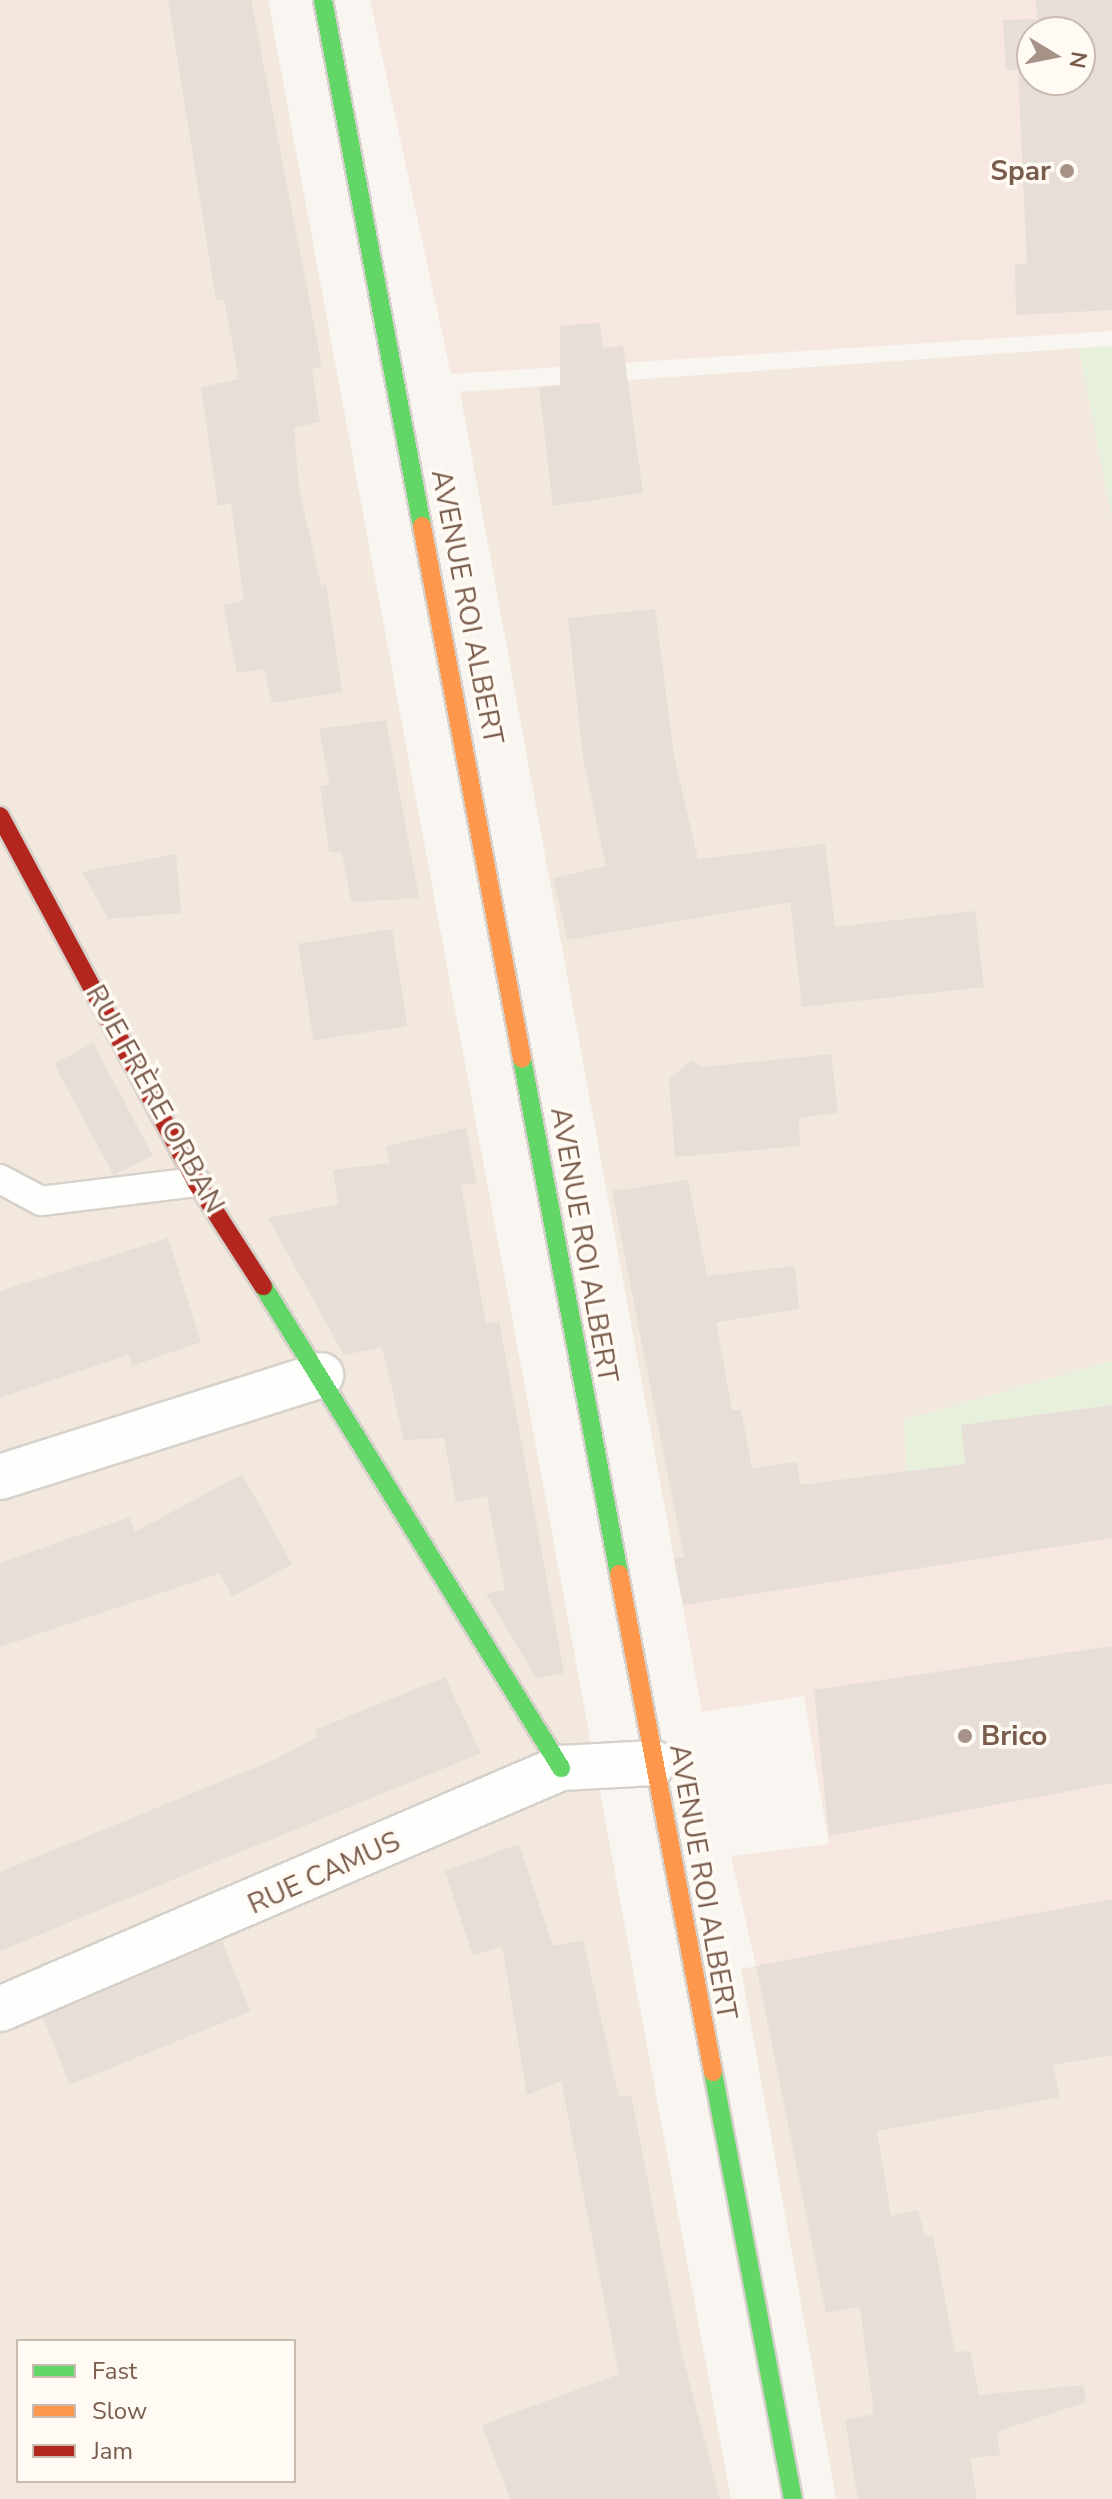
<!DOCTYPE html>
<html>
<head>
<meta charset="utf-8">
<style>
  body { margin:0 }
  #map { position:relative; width:1112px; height:2499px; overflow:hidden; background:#f9f5f0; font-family:"Nunito Sans",sans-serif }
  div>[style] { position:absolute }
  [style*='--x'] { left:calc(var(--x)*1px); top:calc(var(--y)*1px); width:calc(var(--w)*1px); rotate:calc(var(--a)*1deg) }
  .residential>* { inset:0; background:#f2e8de }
  .commercial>* { inset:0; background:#f6e8e1 }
  .green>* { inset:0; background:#e7f0db }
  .building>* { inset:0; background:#e6ded7; transform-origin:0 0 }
  .roads { filter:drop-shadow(2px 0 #d7d1cb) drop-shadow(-2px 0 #d7d1cb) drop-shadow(0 2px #d7d1cb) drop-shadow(0 -2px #d7d1cb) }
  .lane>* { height:28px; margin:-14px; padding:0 14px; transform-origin:14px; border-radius:14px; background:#fefefd }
  .street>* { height:44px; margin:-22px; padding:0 22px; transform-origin:22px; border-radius:22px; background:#fefefd }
  .fast>* { height:18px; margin:-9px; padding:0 9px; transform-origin:9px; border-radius:9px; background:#63d668 }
  .slow>* { height:18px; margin:-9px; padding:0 9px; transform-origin:9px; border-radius:9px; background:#ff974d }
  .jam>* { height:18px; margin:-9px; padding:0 9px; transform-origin:9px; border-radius:9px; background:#b3261e }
  .dots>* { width:22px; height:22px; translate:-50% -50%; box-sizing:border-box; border:4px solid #fffaf3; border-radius:50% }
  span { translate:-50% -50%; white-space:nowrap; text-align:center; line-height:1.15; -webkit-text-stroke:7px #fffaf3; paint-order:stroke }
  .poi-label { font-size:28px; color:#7a5c4d; font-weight:700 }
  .right { translate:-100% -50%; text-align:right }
  .left { translate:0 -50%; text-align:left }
  .street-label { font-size:28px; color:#7a5c4d }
  .legend { position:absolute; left:16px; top:2339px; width:280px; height:144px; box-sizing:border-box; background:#fffaf3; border:2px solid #cabbb1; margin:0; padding:10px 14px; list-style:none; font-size:24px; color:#7a5c4d }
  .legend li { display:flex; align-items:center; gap:16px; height:40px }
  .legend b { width:40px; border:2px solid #cabbb1 }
  .north { position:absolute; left:1016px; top:16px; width:80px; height:80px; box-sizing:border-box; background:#fffaf3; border:2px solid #cabbb1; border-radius:50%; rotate:100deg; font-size:22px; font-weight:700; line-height:32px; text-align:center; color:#7a5c4d }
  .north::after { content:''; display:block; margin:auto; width:28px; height:36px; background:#a69286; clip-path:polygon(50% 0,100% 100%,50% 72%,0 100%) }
</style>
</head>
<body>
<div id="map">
  <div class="residential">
    <i style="clip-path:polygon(evenodd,0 0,268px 0,731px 2499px,0 2499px,0 0,18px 2341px,294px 2341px,294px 2481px,18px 2481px,18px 2341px)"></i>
    <i style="clip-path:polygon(1079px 348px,1112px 518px,1112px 1361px,904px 1420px,907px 1471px,829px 1530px,674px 1558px,460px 392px)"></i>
    <i style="clip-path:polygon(830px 1951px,896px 2093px,1112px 2055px,1112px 2499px,836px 2499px,741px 1969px)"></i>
  </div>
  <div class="commercial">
    <i style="clip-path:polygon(evenodd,370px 0,1112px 0,1112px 331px,451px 374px,370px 0,1032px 32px,1080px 32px,1080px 80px,1032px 80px,1032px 32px)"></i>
    <i style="clip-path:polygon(1112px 1405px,1112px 1900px,756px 1966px,731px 1856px,829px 1844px,804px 1696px,702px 1712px,674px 1558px,828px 1530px,818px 1483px,965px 1464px,961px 1425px)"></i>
  </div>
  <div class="green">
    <i style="clip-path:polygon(1112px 346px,1112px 518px,1079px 348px)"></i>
    <i style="clip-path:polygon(1112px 1361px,1112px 1405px,962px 1425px,965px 1464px,907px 1471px,904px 1420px)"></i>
  </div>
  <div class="building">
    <i style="clip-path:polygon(168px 0,251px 0,322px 366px,312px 369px,320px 422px,294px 428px,299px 489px,321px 585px,326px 584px,342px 692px,272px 703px,264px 669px,237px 673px,223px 605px,244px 600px,231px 503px,218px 506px,201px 387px,239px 379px,224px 299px,216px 300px)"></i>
    <i style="clip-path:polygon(evenodd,1036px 0,1112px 0,1112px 310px,1016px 315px,1015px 265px,1027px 263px,1018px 70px,1006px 70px,1003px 20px,1037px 19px,1036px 0,1032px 32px,1080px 32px,1080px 80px,1032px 80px,1032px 32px)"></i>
    <i style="clip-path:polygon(600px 323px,603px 348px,623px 346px,643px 493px,553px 506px,539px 388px,560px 385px,560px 326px)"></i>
    <i style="clip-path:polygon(655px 609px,674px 756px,698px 859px,825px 844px,835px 927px,975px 911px,984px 987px,802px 1007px,790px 902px,568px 940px,553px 878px,606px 866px,583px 758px,568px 618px)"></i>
    <i style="clip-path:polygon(386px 720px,419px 898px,351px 902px,342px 853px,329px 851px,320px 786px,330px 785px,319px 729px)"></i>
    <i style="clip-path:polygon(176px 854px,181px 913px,108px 919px,82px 872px)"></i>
    <i style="left:392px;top:929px;width:98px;height:95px;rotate:81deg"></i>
    <i style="left:93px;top:1043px;width:127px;height:44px;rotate:62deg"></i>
    <i style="clip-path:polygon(831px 1054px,838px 1113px,799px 1118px,800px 1146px,675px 1157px,669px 1079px,692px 1060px,701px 1067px)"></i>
    <i style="clip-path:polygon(466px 1128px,477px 1183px,461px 1185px,486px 1324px,499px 1321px,564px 1673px,536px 1678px,486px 1594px,505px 1590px,487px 1496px,456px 1503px,444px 1438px,404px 1440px,382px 1347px,344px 1355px,268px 1218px,338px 1204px,333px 1170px,390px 1163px,386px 1146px)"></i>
    <i style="clip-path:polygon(688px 1180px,707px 1276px,795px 1266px,799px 1309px,716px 1322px,732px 1410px,741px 1410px,752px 1468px,797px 1462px,800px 1485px,965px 1464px,961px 1425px,1112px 1405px,1112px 1538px,683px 1605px,674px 1558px,684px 1557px,612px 1191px)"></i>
    <i style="clip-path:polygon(168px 1238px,201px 1342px,132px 1366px,129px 1355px,0 1398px,0 1291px)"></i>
    <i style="clip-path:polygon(242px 1474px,292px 1564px,232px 1597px,220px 1573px,0 1647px,0 1563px,130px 1517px,135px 1532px)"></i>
    <i style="clip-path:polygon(1112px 1646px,1112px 1783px,829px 1836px,814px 1690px)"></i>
    <i style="clip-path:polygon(445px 1677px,481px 1753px,0 1951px,0 1872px,276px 1759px,317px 1737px,315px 1730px)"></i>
    <i style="clip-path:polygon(519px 1844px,553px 1946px,583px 1940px,619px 2097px,631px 2095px,681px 2350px,720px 2499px,510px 2499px,482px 2425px,619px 2374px,561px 2081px,527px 2095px,502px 1946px,473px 1956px,445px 1871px)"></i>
    <i style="clip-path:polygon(1112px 1899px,1112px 2055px,1053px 2065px,1060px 2097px,877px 2131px,891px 2216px,918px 2210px,925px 2236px,933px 2236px,955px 2352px,970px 2351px,979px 2395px,1083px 2385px,1086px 2402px,997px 2432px,1000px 2455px,970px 2458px,977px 2499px,858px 2499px,845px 2420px,874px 2414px,860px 2307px,826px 2313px,756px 1966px)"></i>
    <i style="left:222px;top:1941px;width:76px;height:195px;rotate:68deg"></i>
  </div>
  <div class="roads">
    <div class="lane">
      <i style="--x:0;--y:1179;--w:47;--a:28.2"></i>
      <i style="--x:41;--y:1201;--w:156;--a:-7"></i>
    </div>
    <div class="street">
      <i style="--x:0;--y:1477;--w:337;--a:-17.6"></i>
      <i style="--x:0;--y:2009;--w:611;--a:-23.25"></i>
      <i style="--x:561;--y:1768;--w:93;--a:-3.1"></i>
    </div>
    <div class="fast">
      <i style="--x:323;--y:0;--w:535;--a:79.34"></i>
      <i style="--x:522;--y:1059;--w:524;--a:79.33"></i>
      <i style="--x:263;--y:1286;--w:567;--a:58.27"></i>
      <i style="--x:713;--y:2072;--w:434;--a:79.4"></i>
    </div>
    <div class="slow">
      <i style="--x:422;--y:526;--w:542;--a:79.37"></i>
      <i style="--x:619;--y:1574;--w:507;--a:79.31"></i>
    </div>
    <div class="jam">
      <i style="--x:0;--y:816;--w:415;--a:61.8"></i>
      <i style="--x:196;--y:1182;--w:124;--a:57.2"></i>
    </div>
  </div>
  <div class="dots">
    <i style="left:1067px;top:171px;background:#a69286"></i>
    <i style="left:965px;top:1736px;background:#a69286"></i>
  </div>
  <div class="poi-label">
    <span class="right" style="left:1051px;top:171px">Spar</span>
    <span class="left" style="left:981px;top:1736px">Brico</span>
  </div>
  <div class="street-label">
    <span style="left:467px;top:607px;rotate:79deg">AVENUE ROI ALBERT</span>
    <span style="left:155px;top:1099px;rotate:61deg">RUE FRÈRE ORBAN</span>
    <span style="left:584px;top:1245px;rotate:80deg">AVENUE ROI ALBERT</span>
    <span style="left:324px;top:1873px;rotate:-24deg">RUE CAMUS</span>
    <span style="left:703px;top:1882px;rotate:80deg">AVENUE ROI ALBERT</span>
  </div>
  <ul class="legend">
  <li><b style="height:10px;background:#63d668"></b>Fast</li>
  <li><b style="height:10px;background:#ff974d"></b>Slow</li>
  <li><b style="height:10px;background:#b3261e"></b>Jam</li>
  </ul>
  <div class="north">N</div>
</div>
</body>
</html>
